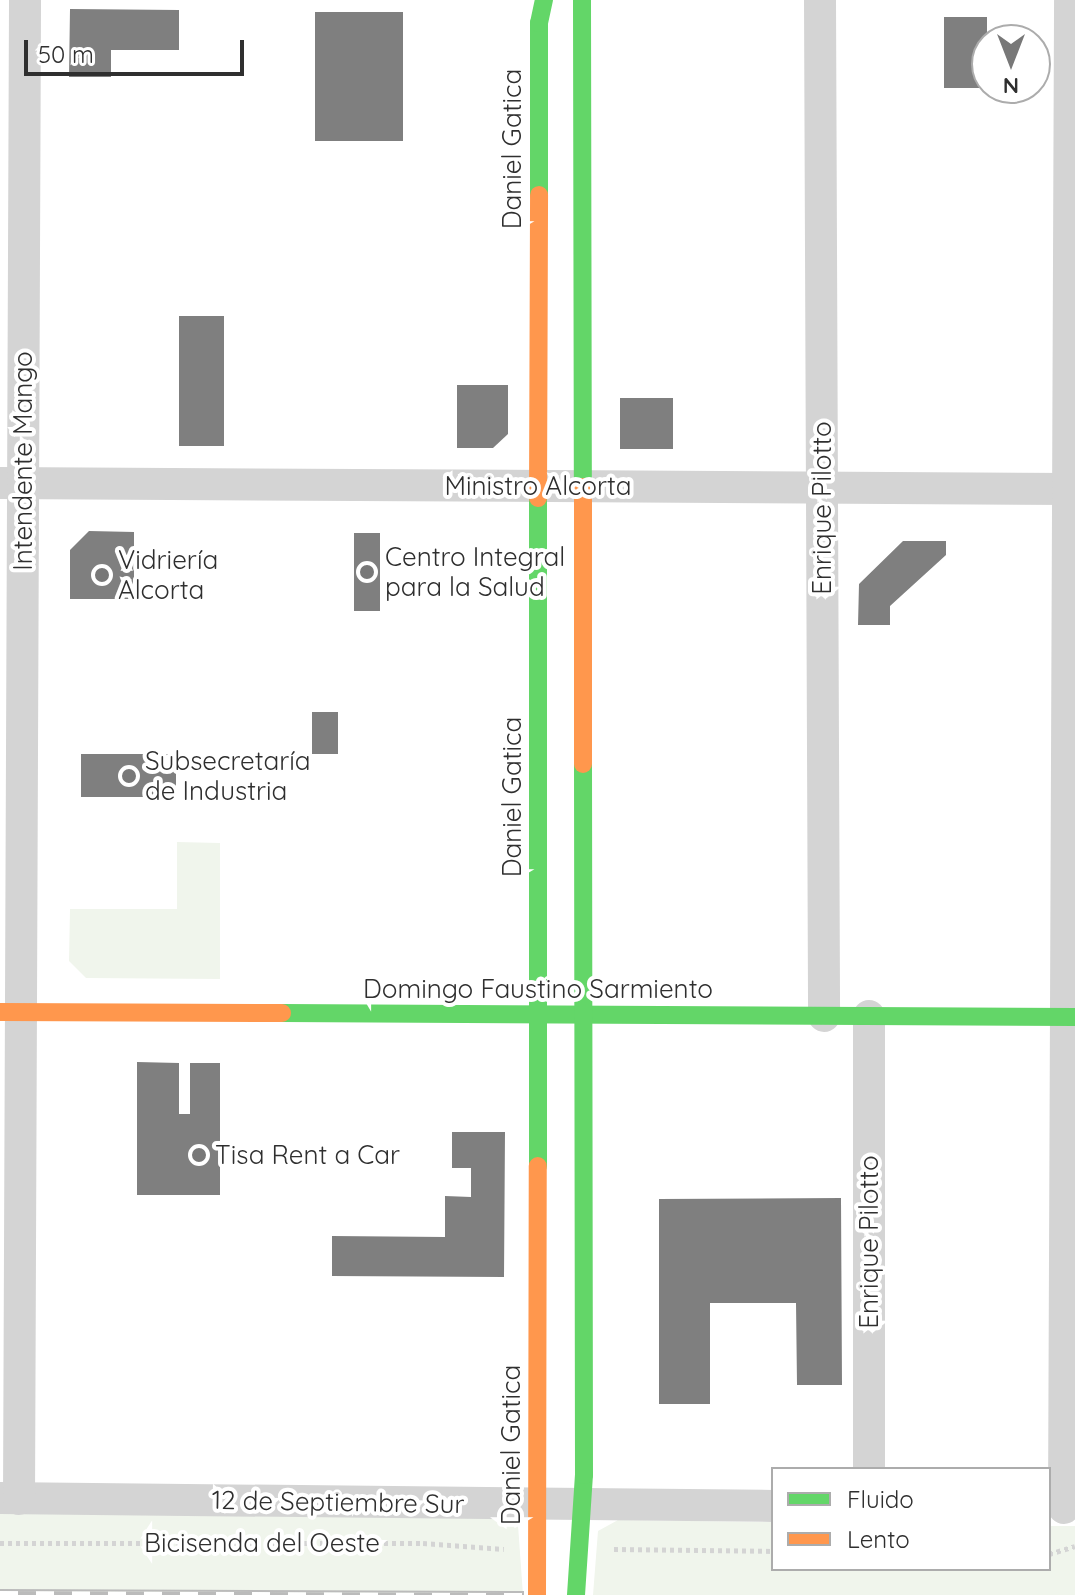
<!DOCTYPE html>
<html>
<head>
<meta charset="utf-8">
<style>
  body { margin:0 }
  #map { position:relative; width:1075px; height:1595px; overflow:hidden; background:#fff; font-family:Quicksand,sans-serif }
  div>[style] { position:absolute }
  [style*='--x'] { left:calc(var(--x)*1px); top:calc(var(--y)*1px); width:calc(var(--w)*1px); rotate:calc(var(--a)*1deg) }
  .green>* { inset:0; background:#f0f5ec }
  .building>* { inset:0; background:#7f7f7f; transform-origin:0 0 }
  .path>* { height:5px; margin-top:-2.5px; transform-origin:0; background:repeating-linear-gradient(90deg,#d4d4d4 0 4px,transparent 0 8px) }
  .street>* { height:32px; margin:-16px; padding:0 16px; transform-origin:16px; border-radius:16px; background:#d4d4d4 }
  .fast>* { height:18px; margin:-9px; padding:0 9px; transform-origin:9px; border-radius:9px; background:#63d668 }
  .slow>* { height:18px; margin:-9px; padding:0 9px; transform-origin:9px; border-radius:9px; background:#ff974d }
  .rail>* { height:9px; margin-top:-4.5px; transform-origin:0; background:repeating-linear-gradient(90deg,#fff 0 18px,#bbb 0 36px); box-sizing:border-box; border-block:2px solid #bbb }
  .dots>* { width:22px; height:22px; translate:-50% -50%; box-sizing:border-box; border:4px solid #fff; border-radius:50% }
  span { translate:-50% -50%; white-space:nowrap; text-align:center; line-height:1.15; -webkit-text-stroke:8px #fff; paint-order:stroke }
  .street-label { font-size:26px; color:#2f2f2f }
  .poi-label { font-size:26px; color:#2f2f2f }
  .left { translate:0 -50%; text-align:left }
  .legend { position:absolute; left:771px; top:1467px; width:280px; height:104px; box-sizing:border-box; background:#fff; border:2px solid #acacac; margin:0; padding:10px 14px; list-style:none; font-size:24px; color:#2f2f2f }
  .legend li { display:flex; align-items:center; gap:16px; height:40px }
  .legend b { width:40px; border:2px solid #acacac }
  .north { position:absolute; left:971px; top:24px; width:80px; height:80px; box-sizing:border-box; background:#fff; border:2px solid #acacac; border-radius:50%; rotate:180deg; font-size:22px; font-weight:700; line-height:32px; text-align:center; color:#2f2f2f }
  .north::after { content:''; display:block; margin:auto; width:28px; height:36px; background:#787878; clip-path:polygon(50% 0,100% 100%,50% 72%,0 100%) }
  .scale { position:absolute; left:24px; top:40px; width:220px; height:36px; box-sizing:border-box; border:4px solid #2f2f2f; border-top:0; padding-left:10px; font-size:24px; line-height:28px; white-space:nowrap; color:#2f2f2f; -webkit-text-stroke:6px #fff; paint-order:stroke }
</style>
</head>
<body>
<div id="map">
  <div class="green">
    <i style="clip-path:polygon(177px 842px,220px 843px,220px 979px,86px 978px,69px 961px,70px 909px,177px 909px)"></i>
    <i style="clip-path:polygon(0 1511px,503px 1516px,518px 1525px,523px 1595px,0 1595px)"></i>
    <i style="clip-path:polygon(618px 1520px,773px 1522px,773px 1569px,1049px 1569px,1049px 1526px,1075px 1526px,1075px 1595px,593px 1595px,598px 1531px)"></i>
  </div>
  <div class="building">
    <i style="clip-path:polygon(70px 9px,179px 10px,179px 50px,111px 50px,111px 77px,69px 77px)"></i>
    <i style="left:315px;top:12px;width:88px;height:129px"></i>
    <i style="left:944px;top:17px;width:43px;height:71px"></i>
    <i style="left:179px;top:316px;width:45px;height:130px"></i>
    <i style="clip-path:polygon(457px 385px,508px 385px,508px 434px,493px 448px,457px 448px)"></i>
    <i style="left:620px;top:398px;width:53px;height:51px"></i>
    <i style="clip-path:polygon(89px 531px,134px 532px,134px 599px,70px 599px,70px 550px)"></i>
    <i style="left:354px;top:533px;width:26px;height:78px"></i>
    <i style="clip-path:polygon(903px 541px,946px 541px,946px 555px,890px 606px,890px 625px,858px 625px,859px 584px)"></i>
    <i style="left:312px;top:712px;width:26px;height:42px"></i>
    <i style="left:81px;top:754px;width:95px;height:43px"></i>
    <i style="clip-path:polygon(137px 1062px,179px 1063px,179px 1114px,190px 1114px,190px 1063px,220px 1063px,220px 1195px,137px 1195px)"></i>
    <i style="clip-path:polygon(452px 1132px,505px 1132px,504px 1277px,332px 1276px,332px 1236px,445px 1237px,445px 1196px,471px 1197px,471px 1168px,452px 1168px)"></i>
    <i style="clip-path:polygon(841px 1198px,842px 1385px,797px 1385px,796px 1303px,710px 1303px,710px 1404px,659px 1404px,659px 1199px)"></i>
  </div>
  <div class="path">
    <i style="--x:0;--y:1543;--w:423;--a:0"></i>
    <i style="--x:423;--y:1543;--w:81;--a:4.2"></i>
    <i style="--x:614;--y:1549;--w:159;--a:0.7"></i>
    <i style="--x:1049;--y:1554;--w:27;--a:-17"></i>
  </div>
  <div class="street">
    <i style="--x:820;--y:0;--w:1016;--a:89.77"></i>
    <i style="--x:0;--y:483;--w:1075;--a:0.32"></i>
    <i style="--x:869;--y:1016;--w:453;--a:90"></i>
    <i style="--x:0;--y:1498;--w:773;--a:0.59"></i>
    <i style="--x:19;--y:1499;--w:1499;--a:-89.77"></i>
    <i style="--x:1064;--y:1508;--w:1508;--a:-89.77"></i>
  </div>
  <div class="fast">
    <i style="--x:582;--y:0;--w:487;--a:89.9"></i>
    <i style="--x:539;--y:195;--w:172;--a:-90"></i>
    <i style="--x:539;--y:23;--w:24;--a:-78"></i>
    <i style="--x:282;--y:1013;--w:793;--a:0.29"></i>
    <i style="--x:538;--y:1166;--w:668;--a:-90"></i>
    <i style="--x:576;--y:1595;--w:120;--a:-86.2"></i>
    <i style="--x:584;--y:1475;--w:711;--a:-90.08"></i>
  </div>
  <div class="slow">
    <i style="--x:583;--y:487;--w:277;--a:90"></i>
    <i style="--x:538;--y:498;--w:303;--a:-89.8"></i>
    <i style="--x:0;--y:1012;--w:282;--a:0.2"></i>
    <i style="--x:537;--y:1595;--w:429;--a:-89.9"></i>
  </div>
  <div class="rail">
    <i style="--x:0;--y:1593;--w:524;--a:0.22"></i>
  </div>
  <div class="dots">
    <i style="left:367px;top:572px;background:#787878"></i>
    <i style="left:102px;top:575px;background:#787878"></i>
    <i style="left:129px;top:776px;background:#787878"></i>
    <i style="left:199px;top:1155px;background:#787878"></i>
  </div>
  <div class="street-label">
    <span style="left:512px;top:149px;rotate:-90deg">Daniel Gatica</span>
    <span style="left:23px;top:461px;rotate:-90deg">Intendente Mango</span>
    <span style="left:538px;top:486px">Ministro Alcorta</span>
    <span style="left:822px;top:508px;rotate:-90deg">Enrique Pilotto</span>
    <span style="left:512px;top:797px;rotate:-90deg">Daniel Gatica</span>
    <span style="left:538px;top:989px">Domingo Faustino Sarmiento</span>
    <span style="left:869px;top:1242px;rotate:-90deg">Enrique Pilotto</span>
    <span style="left:511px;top:1445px;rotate:-90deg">Daniel Gatica</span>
    <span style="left:338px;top:1502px;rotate:1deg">12 de Septiembre Sur</span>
    <span style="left:262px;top:1543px">Bicisenda del Oeste</span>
  </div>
  <div class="poi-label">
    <span class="left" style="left:385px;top:572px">Centro Integral<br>para la Salud</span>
    <span class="left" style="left:118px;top:575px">Vidriería<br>Alcorta</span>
    <span class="left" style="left:145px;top:776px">Subsecretaría<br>de Industria</span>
    <span class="left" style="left:215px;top:1155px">Tisa Rent a Car</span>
  </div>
  <ul class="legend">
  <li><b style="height:10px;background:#63d668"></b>Fluido</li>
  <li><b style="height:10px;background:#ff974d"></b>Lento</li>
  </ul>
  <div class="north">N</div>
  <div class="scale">50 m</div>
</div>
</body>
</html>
